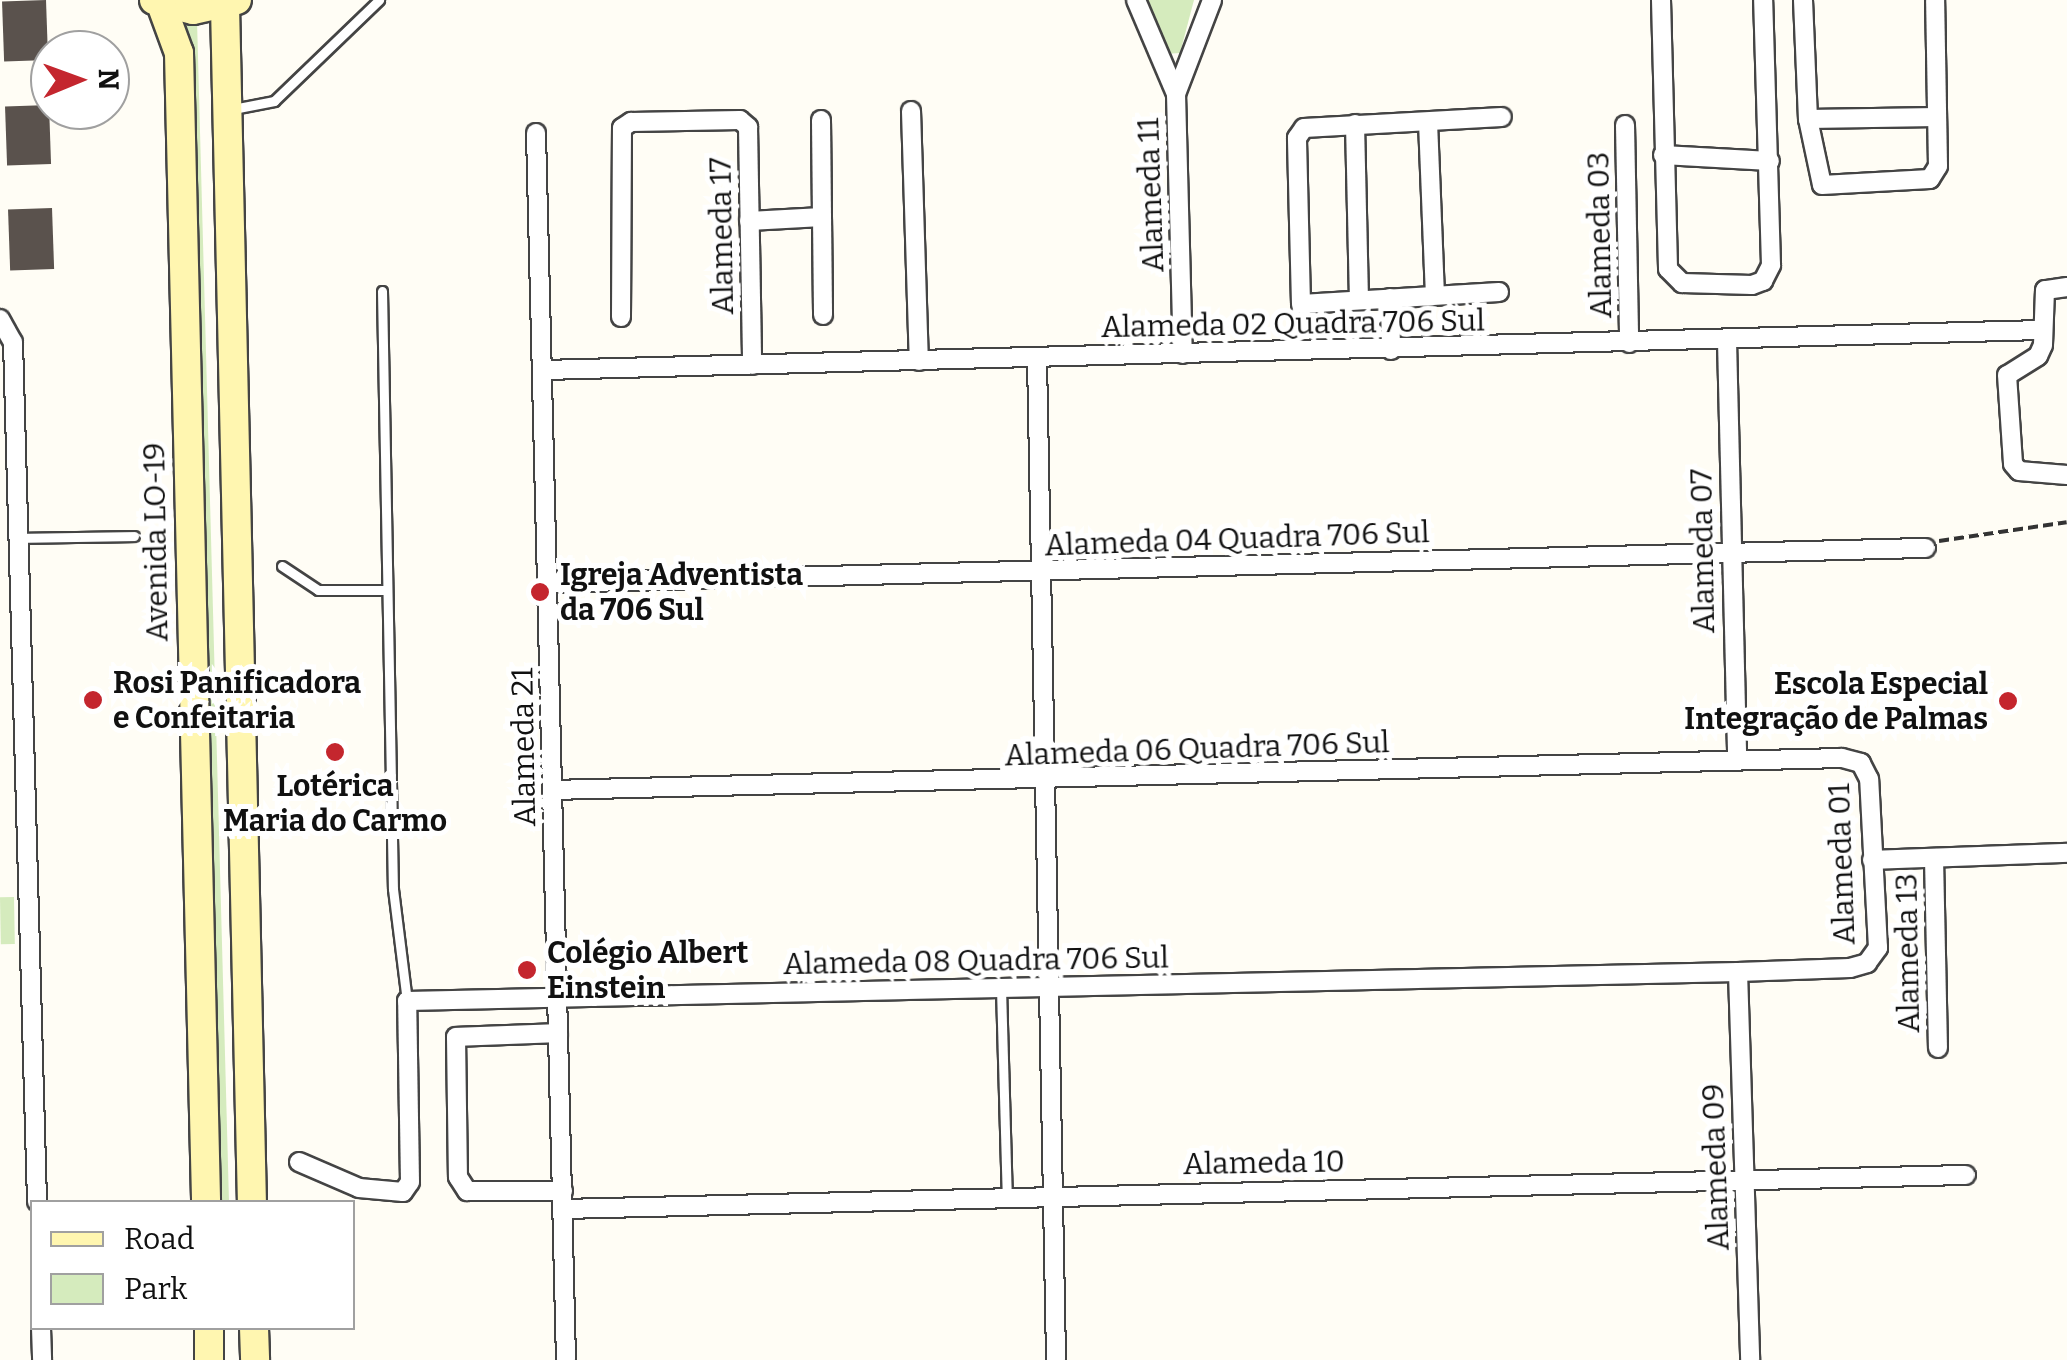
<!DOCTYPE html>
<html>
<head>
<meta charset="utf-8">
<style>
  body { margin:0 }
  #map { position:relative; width:2067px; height:1360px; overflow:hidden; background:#fffdf5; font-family:Bitter,serif }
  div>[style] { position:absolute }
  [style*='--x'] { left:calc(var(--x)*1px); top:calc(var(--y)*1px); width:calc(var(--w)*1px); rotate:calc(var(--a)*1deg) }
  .green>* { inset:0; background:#d5ebbd; transform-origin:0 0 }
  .building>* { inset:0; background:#5a524d; transform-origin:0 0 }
  .path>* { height:4px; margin-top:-2px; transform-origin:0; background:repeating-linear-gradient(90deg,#333 0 10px,transparent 0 15px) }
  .roads { filter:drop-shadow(2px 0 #444) drop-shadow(-2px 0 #444) drop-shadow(0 2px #444) drop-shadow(0 -2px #444) }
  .lane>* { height:9px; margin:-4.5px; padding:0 4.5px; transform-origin:4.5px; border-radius:4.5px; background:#fff }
  .street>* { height:18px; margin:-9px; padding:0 9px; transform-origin:9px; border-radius:9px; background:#fff }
  .secondary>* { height:28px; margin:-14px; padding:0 14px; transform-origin:14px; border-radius:14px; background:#fff6b0 }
  .dots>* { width:28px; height:28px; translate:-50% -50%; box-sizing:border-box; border:5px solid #fff; border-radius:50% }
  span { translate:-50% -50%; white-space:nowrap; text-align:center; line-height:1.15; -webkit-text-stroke:10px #fff; paint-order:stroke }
  .street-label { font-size:30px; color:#111 }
  .poi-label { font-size:30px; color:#111; font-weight:700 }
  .left { translate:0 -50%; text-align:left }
  .right { translate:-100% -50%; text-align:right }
  .legend { position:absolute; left:30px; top:1200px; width:325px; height:130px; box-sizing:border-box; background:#fff; border:2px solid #a0a0a0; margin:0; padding:12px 18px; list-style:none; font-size:30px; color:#111 }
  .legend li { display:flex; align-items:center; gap:20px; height:50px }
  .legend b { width:50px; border:2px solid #a0a0a0 }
  .north { position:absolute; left:30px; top:30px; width:100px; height:100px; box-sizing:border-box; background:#fff; border:2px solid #a0a0a0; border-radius:50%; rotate:89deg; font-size:28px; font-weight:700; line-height:40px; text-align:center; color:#111 }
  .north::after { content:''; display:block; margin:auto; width:35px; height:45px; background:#c4262e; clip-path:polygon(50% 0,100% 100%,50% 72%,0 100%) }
</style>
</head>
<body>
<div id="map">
  <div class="green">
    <i style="clip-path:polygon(1146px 0,1194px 0,1180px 53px,1164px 54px)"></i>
    <i style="clip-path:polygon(184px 20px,197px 20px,229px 1202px,213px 1202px)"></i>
    <i style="left:14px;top:897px;width:47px;height:14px;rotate:89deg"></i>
  </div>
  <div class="building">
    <i style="left:46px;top:0;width:60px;height:44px;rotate:88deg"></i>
    <i style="left:49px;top:105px;width:59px;height:44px;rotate:88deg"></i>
    <i style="left:52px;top:208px;width:61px;height:44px;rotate:88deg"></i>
  </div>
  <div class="path">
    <i style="--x:1939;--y:541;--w:129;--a:-8.4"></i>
  </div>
  <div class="roads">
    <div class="lane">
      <i style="--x:233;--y:109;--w:42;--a:-11"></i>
      <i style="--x:274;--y:101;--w:146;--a:-43.9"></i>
      <i style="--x:382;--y:291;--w:598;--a:88.95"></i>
      <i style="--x:393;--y:889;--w:113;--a:82.9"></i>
      <i style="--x:18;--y:538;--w:116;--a:-1"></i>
      <i style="--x:282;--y:566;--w:43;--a:33.7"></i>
      <i style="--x:318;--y:590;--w:69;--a:0"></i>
      <i style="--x:1001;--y:988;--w:209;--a:88.4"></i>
    </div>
    <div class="street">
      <i style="--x:1136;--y:0;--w:102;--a:66.9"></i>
      <i style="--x:1176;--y:94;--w:260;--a:88.5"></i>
      <i style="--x:1661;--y:0;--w:269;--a:88.5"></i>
      <i style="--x:1668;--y:269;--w:20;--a:45"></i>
      <i style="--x:1682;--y:283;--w:70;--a:1.6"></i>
      <i style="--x:1752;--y:285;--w:12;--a:-20"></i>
      <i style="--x:1763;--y:281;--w:18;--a:-63"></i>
      <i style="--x:1771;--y:265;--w:265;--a:-91.7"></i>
      <i style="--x:1803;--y:0;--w:119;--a:87.6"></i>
      <i style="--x:1808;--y:119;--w:129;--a:-0.9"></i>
      <i style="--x:1176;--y:94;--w:101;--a:-69"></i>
      <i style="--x:911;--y:111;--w:250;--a:88.2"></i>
      <i style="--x:1808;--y:119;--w:67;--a:78"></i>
      <i style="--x:1822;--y:185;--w:108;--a:-3.2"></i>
      <i style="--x:1930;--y:179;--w:15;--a:-58"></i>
      <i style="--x:1938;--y:166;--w:166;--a:-91"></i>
      <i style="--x:821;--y:120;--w:195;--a:89.4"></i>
      <i style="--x:1428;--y:122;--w:172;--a:87.7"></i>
      <i style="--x:1355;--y:124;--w:176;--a:88.7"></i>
      <i style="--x:1625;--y:125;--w:218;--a:88.9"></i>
      <i style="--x:536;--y:133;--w:1227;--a:88.6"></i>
      <i style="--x:1663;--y:155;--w:107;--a:3.2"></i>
      <i style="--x:749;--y:221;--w:73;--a:-3.1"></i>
      <i style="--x:2067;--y:287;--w:22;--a:172"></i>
      <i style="--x:2045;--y:290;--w:55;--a:92.1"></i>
      <i style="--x:2043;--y:345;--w:12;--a:114"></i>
      <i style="--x:2038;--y:356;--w:36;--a:148"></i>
      <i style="--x:2007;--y:375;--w:89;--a:86.1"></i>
      <i style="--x:2013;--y:464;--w:9;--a:49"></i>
      <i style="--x:2019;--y:471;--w:48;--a:4.8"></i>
      <i style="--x:1499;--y:292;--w:198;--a:176.5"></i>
      <i style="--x:1301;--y:304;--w:166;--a:-91.4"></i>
      <i style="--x:1297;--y:138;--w:12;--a:-55"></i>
      <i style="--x:1304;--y:128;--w:198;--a:-3.2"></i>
      <i style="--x:1390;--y:298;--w:52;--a:88.9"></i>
      <i style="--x:621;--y:317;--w:189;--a:-89.7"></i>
      <i style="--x:622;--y:128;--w:11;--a:-34"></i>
      <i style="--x:631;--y:122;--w:109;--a:-1.1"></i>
      <i style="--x:740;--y:120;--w:11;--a:41"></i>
      <i style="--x:748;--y:127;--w:238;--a:89"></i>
      <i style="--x:0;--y:319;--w:26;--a:61"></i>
      <i style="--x:13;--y:342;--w:860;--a:88.4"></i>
      <i style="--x:1727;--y:341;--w:420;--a:88.6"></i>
      <i style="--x:1037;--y:358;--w:1002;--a:88.91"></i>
      <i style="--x:544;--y:370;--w:1499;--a:-1.53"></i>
      <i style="--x:549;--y:583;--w:1377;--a:-1.46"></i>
      <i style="--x:1934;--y:858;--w:190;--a:88.8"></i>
      <i style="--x:1872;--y:860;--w:195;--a:-2.1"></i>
      <i style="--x:1738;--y:972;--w:388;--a:88.2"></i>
      <i style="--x:558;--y:1033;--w:102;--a:177.8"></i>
      <i style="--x:456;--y:1037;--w:140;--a:89.2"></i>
      <i style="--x:458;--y:1177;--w:17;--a:57"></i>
      <i style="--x:467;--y:1191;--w:96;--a:0"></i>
      <i style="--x:299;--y:1162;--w:65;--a:23.4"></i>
      <i style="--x:359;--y:1188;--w:44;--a:5.2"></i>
      <i style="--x:403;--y:1192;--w:12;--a:-55"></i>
      <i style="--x:410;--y:1182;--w:181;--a:-90.9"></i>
      <i style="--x:407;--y:1001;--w:1331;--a:-1.25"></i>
      <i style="--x:1738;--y:972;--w:112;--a:-2"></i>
      <i style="--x:1850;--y:968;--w:18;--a:-16"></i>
      <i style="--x:1867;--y:963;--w:19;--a:-54"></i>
      <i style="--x:1878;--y:948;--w:169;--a:-93"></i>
      <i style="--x:1869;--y:779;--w:18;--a:-117"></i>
      <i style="--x:1861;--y:763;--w:20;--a:-165"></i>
      <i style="--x:1842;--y:758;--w:1290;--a:178.58"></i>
      <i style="--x:563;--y:1209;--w:1403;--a:-1.39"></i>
      <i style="--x:41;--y:1328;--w:32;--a:88"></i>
    </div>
    <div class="secondary">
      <i style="--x:154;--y:0;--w:40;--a:14.4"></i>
      <i style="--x:193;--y:10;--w:45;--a:-12.8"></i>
      <i style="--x:161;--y:4;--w:52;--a:69.8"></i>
      <i style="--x:179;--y:53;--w:1149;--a:88.65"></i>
      <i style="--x:225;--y:6;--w:1196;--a:88.71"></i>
      <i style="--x:209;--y:1328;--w:32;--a:90"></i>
      <i style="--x:254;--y:1328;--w:32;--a:88"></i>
    </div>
  </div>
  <div class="dots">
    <i style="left:540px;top:592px;background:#c4262e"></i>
    <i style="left:93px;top:700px;background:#c4262e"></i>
    <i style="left:2008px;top:701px;background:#c4262e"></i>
    <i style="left:335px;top:752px;background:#c4262e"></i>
    <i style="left:527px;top:970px;background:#c4262e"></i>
  </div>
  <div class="street-label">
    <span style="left:1151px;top:195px;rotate:-92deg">Alameda 11</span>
    <span style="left:1600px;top:235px;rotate:-91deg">Alameda 03</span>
    <span style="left:722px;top:236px;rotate:-91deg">Alameda 17</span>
    <span style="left:1293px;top:324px;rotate:-1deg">Alameda 02 Quadra 706 Sul</span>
    <span style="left:1237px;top:539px;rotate:-2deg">Alameda 04 Quadra 706 Sul</span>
    <span style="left:156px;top:542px;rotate:-91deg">Avenida LO-19</span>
    <span style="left:1703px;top:551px;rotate:-91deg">Alameda 07</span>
    <span style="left:524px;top:747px;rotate:-91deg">Alameda 21</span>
    <span style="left:1197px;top:749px;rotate:-2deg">Alameda 06 Quadra 706 Sul</span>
    <span style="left:1842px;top:864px;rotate:-92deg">Alameda 01</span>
    <span style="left:1908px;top:953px;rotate:-91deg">Alameda 13</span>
    <span style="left:976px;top:961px;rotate:-1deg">Alameda 08 Quadra 706 Sul</span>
    <span style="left:1264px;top:1163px;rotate:-1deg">Alameda 10</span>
    <span style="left:1716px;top:1167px;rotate:-92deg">Alameda 09</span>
  </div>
  <div class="poi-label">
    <span class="left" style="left:560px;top:592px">Igreja Adventista<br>da 706 Sul</span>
    <span class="left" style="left:113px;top:700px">Rosi Panificadora<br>e Confeitaria</span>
    <span class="right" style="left:1988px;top:701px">Escola Especial<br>Integração de Palmas</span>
    <span style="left:335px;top:803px">Lotérica<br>Maria do Carmo</span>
    <span class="left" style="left:547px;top:970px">Colégio Albert<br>Einstein</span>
  </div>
  <ul class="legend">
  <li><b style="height:12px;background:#fff6b0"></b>Road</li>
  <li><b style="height:28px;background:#d5ebbd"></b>Park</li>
  </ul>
  <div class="north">N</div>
</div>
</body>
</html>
